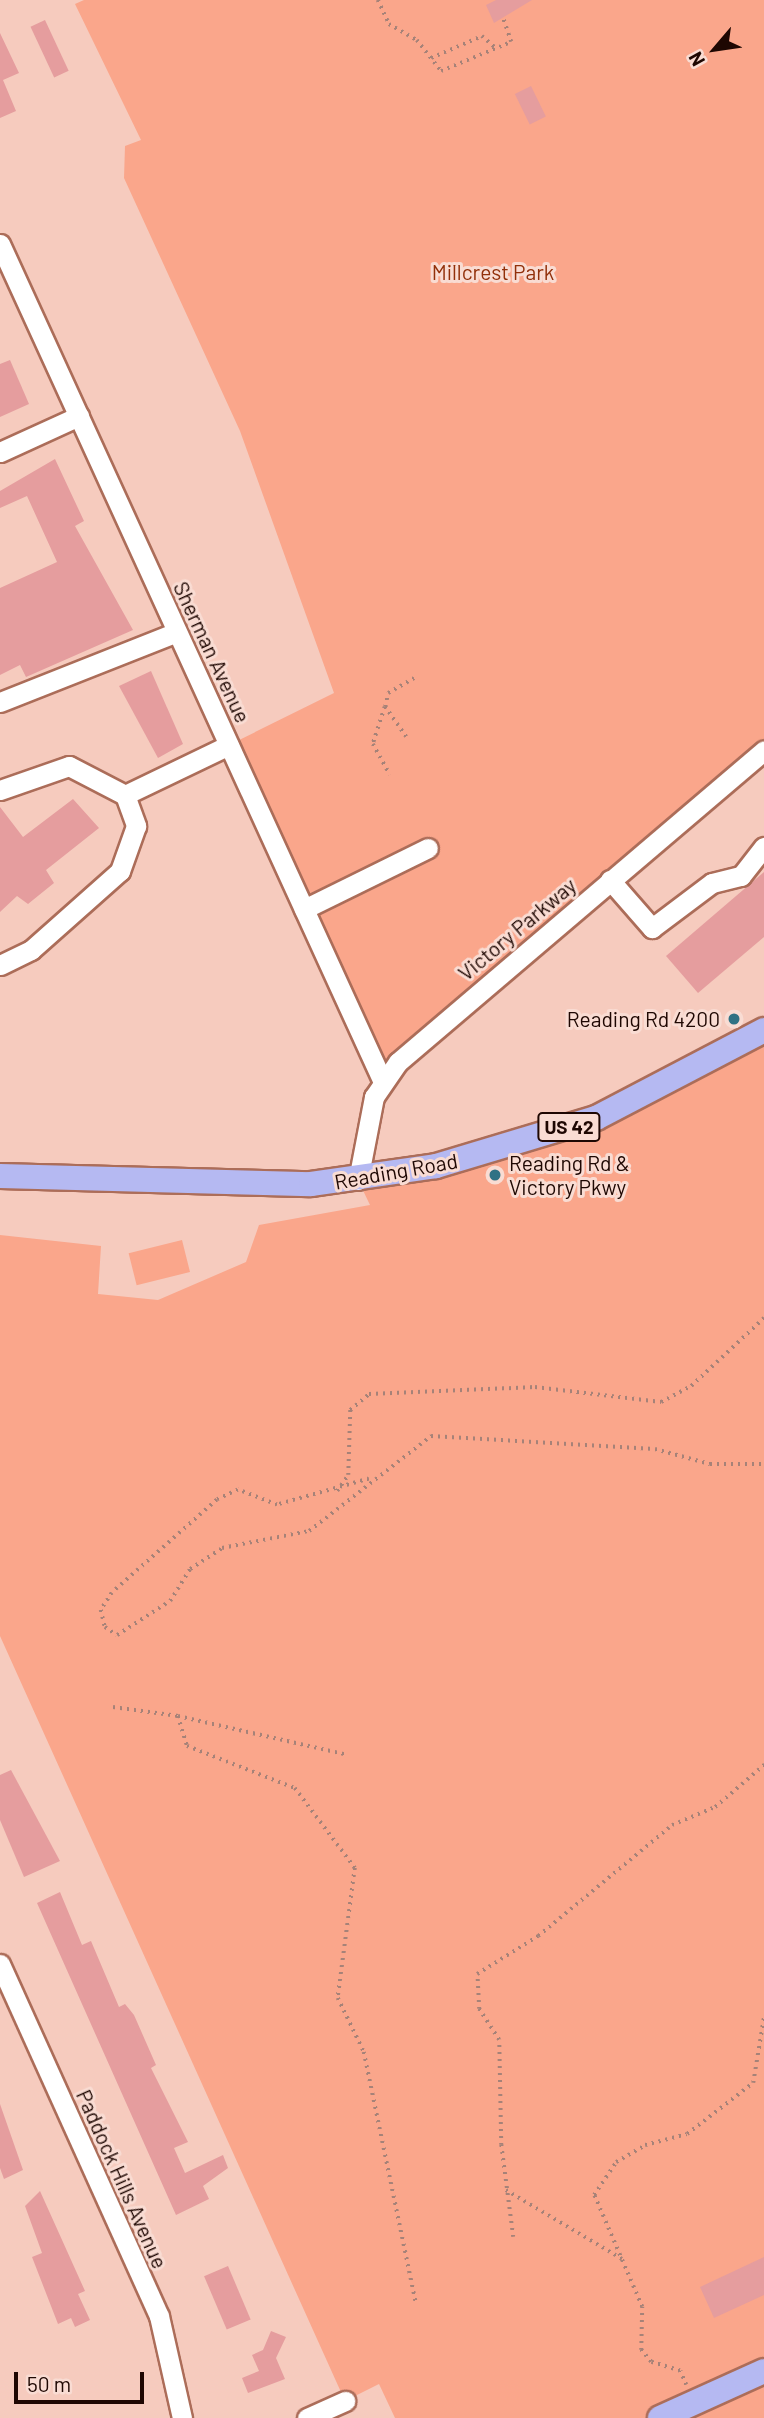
<!DOCTYPE html>
<html>
<head>
<meta charset="utf-8">
<style>
  body { margin:0 }
  #map { position:relative; width:764px; height:2418px; overflow:hidden; background:#f6cbbe; font-family:Barlow,sans-serif }
  div>[style] { position:absolute }
  [style*='--x'] { left:calc(var(--x)*1px); top:calc(var(--y)*1px); width:calc(var(--w)*1px); rotate:calc(var(--a)*1deg) }
  .green>* { inset:0; background:#faa68b; transform-origin:0 0 }
  .building>* { inset:0; background:#e59d9e; transform-origin:0 0 }
  .path>* { height:3.5px; margin-top:-1.75px; transform-origin:0; background:repeating-linear-gradient(90deg,#a68278 0 2px,transparent 0 7px) }
  .roads { filter:drop-shadow(2px 0 #ac6d59) drop-shadow(-2px 0 #ac6d59) drop-shadow(0 2px #ac6d59) drop-shadow(0 -2px #ac6d59) }
  .minor>* { height:19px; margin:-9.5px; padding:0 9.5px; transform-origin:9.5px; border-radius:9.5px; background:#fff }
  .major>* { height:24px; margin:-12px; padding:0 12px; transform-origin:12px; border-radius:12px; background:#b5b9f2 }
  .dots>* { width:19px; height:19px; translate:-50% -50%; box-sizing:border-box; border:4px solid #f9dcd3; border-radius:50% }
  span { translate:-50% -50%; white-space:nowrap; text-align:center; line-height:1.15; -webkit-text-stroke:6px #f9dcd3; paint-order:stroke }
  .shield-label span { padding:2px 5px; background:#f9dcd3; border:2px solid; border-radius:5px; -webkit-text-stroke-width:0 }
  .shield-label { font-size:19px; color:#1e0702; font-weight:700 }
  .park-label { font-size:21px; color:#92300a }
  .street-label { font-size:21px; color:#1e0702 }
  .poi-label { font-size:21px; color:#1e0702 }
  .right { translate:-100% -50%; text-align:right }
  .left { translate:0 -50%; text-align:left }
  .north { position:absolute; left:680px; top:14px; width:70px; height:70px; -webkit-text-stroke:5px #f9dcd3; paint-order:stroke; rotate:241deg; font-size:19px; font-weight:700; line-height:28px; text-align:center; color:#1e0702 }
  .north::after { content:''; display:block; margin:auto; width:24px; height:32px; background:#1e0702; clip-path:polygon(50% 0,100% 100%,50% 72%,0 100%) }
  .scale { position:absolute; left:14px; top:2372px; width:130px; height:32px; box-sizing:border-box; border:4px solid #1e0702; border-top:0; padding-left:9px; font-size:21px; line-height:24px; white-space:nowrap; color:#1e0702; -webkit-text-stroke:5px #f9dcd3; paint-order:stroke }
</style>
</head>
<body>
<div id="map">
  <div class="green">
    <i style="clip-path:polygon(84px 0,764px 0,764px 750px,382px 1080px,229px 745px,334px 693px,240px 431px,124px 178px,125px 146px,141px 140px,75px 4px)"></i>
    <i style="clip-path:polygon(764px 1030px,764px 2418px,395px 2418px,379px 2384px,345px 2401px,0 1636px,0 1235px,101px 1246px,98px 1294px,158px 1300px,246px 1262px,259px 1225px,370px 1205px,358px 1180px,513px 1147px)"></i>
    <i style="left:182px;top:1240px;width:33px;height:55px;rotate:76deg"></i>
  </div>
  <div class="building">
    <i style="clip-path:polygon(496px 0,532px 0,494px 23px,486px 5px)"></i>
    <i style="left:45px;top:20px;width:56px;height:16px;rotate:65deg"></i>
    <i style="clip-path:polygon(0 33px,19px 73px,3px 80px,16px 111px,0 118px)"></i>
    <i style="left:531px;top:86px;width:34px;height:18px;rotate:64deg"></i>
    <i style="clip-path:polygon(10px 360px,29px 404px,0 417px,0 364px)"></i>
    <i style="clip-path:polygon(55px 459px,84px 521px,75px 526px,133px 630px,26px 677px,20px 665px,0 675px,0 588px,57px 562px,27px 496px,0 508px,0 491px)"></i>
    <i style="clip-path:polygon(151px 671px,183px 744px,158px 758px,119px 686px)"></i>
    <i style="clip-path:polygon(73px 799px,99px 828px,46px 870px,54px 883px,28px 904px,17px 896px,0 912px,0 807px,23px 837px)"></i>
    <i style="clip-path:polygon(764px 872px,764px 937px,698px 993px,666px 956px)"></i>
    <i style="clip-path:polygon(11px 1770px,60px 1861px,24px 1877px,0 1820px,0 1775px)"></i>
    <i style="clip-path:polygon(60px 1892px,82px 1945px,91px 1941px,119px 2007px,125px 2004px,134px 2015px,156px 2065px,151px 2068px,188px 2142px,174px 2148px,185px 2173px,223px 2155px,228px 2168px,203px 2186px,209px 2199px,176px 2215px,37px 1903px)"></i>
    <i style="clip-path:polygon(0 2104px,23px 2170px,4px 2179px,0 2168px)"></i>
    <i style="clip-path:polygon(40px 2191px,85px 2291px,78px 2294px,90px 2320px,75px 2327px,71px 2318px,58px 2324px,32px 2257px,42px 2253px,25px 2206px)"></i>
    <i style="clip-path:polygon(764px 2257px,764px 2295px,714px 2318px,700px 2287px)"></i>
    <i style="left:228px;top:2266px;width:58px;height:26px;rotate:67deg"></i>
    <i style="clip-path:polygon(271px 2331px,286px 2337px,276px 2358px,285px 2379px,248px 2393px,242px 2378px,259px 2371px,252px 2355px,263px 2350px)"></i>
  </div>
  <div class="path">
    <i style="--x:378;--y:0;--w:26;--a:65"></i>
    <i style="--x:389;--y:24;--w:32;--a:30"></i>
    <i style="--x:417;--y:40;--w:39;--a:52"></i>
    <i style="--x:441;--y:71;--w:76;--a:-22.5"></i>
    <i style="--x:511;--y:42;--w:24;--a:-109"></i>
    <i style="--x:431;--y:58;--w:56;--a:-23.3"></i>
    <i style="--x:482;--y:36;--w:18;--a:41"></i>
    <i style="--x:385;--y:707;--w:39;--a:108"></i>
    <i style="--x:373;--y:744;--w:35;--a:61"></i>
    <i style="--x:406;--y:737;--w:37;--a:-125"></i>
    <i style="--x:385;--y:707;--w:14;--a:-78"></i>
    <i style="--x:388;--y:693;--w:30;--a:-30"></i>
    <i style="--x:369;--y:1479;--w:96;--a:164.2"></i>
    <i style="--x:277;--y:1505;--w:42;--a:-159"></i>
    <i style="--x:238;--y:1490;--w:23;--a:155"></i>
    <i style="--x:217;--y:1500;--w:140;--a:138.5"></i>
    <i style="--x:112;--y:1593;--w:20;--a:123"></i>
    <i style="--x:101;--y:1610;--w:17;--a:77"></i>
    <i style="--x:105;--y:1627;--w:14;--a:34"></i>
    <i style="--x:117;--y:1635;--w:63;--a:-32.7"></i>
    <i style="--x:170;--y:1601;--w:38;--a:-58"></i>
    <i style="--x:190;--y:1569;--w:38;--a:-33"></i>
    <i style="--x:222;--y:1548;--w:89;--a:-11.1"></i>
    <i style="--x:309;--y:1531;--w:155;--a:-37.9"></i>
    <i style="--x:431;--y:1436;--w:224;--a:3.3"></i>
    <i style="--x:655;--y:1449;--w:57;--a:15.3"></i>
    <i style="--x:710;--y:1464;--w:54;--a:0"></i>
    <i style="--x:337;--y:1491;--w:19;--a:-55"></i>
    <i style="--x:348;--y:1475;--w:65;--a:-88.2"></i>
    <i style="--x:350;--y:1410;--w:25;--a:-40"></i>
    <i style="--x:369;--y:1394;--w:166;--a:-2.4"></i>
    <i style="--x:535;--y:1387;--w:127;--a:6.8"></i>
    <i style="--x:661;--y:1402;--w:34;--a:-28"></i>
    <i style="--x:691;--y:1386;--w:100;--a:-43"></i>
    <i style="--x:113;--y:1707;--w:66;--a:7.9"></i>
    <i style="--x:178;--y:1716;--w:31;--a:73"></i>
    <i style="--x:187;--y:1746;--w:116;--a:21.3"></i>
    <i style="--x:295;--y:1788;--w:100;--a:53.1"></i>
    <i style="--x:355;--y:1868;--w:131;--a:97.5"></i>
    <i style="--x:338;--y:1998;--w:60;--a:64.3"></i>
    <i style="--x:364;--y:2052;--w:257;--a:78.3"></i>
    <i style="--x:178;--y:1716;--w:174;--a:12.9"></i>
    <i style="--x:506;--y:2190;--w:135;--a:30.7"></i>
    <i style="--x:513;--y:2237;--w:93;--a:-97.4"></i>
    <i style="--x:501;--y:2145;--w:105;--a:-91.1"></i>
    <i style="--x:499;--y:2040;--w:37;--a:-123"></i>
    <i style="--x:479;--y:2009;--w:35;--a:-93"></i>
    <i style="--x:477;--y:1974;--w:72;--a:-31.9"></i>
    <i style="--x:538;--y:1936;--w:174;--a:-39.6"></i>
    <i style="--x:672;--y:1825;--w:47;--a:-22.7"></i>
    <i style="--x:715;--y:1807;--w:65;--a:-40.6"></i>
    <i style="--x:686;--y:2385;--w:15;--a:-113"></i>
    <i style="--x:680;--y:2371;--w:30;--a:-163"></i>
    <i style="--x:651;--y:2362;--w:16;--a:-130"></i>
    <i style="--x:641;--y:2350;--w:43;--a:-88.7"></i>
    <i style="--x:642;--y:2307;--w:122;--a:-113.2"></i>
    <i style="--x:594;--y:2195;--w:40;--a:-56"></i>
    <i style="--x:616;--y:2162;--w:34;--a:-30"></i>
    <i style="--x:645;--y:2145;--w:43;--a:-14.7"></i>
    <i style="--x:687;--y:2134;--w:83;--a:-37.7"></i>
    <i style="--x:753;--y:2083;--w:68;--a:-80.7"></i>
  </div>
  <div class="roads">
    <div class="minor">
      <i style="--x:0;--y:244;--w:919;--a:65.44"></i>
      <i style="--x:0;--y:452;--w:87;--a:-24.5"></i>
      <i style="--x:0;--y:702;--w:190;--a:-21.6"></i>
      <i style="--x:0;--y:790;--w:73;--a:-19.2"></i>
      <i style="--x:69;--y:766;--w:63;--a:27.4"></i>
      <i style="--x:125;--y:795;--w:33;--a:70"></i>
      <i style="--x:136;--y:826;--w:48;--a:109.6"></i>
      <i style="--x:120;--y:871;--w:119;--a:138.4"></i>
      <i style="--x:31;--y:950;--w:34;--a:154"></i>
      <i style="--x:125;--y:795;--w:115;--a:-25.7"></i>
      <i style="--x:610;--y:880;--w:64;--a:48.8"></i>
      <i style="--x:652;--y:928;--w:75;--a:-36.9"></i>
      <i style="--x:712;--y:883;--w:30;--a:-14"></i>
      <i style="--x:741;--y:876;--w:37;--a:-52"></i>
      <i style="--x:304;--y:909;--w:138;--a:-26.2"></i>
      <i style="--x:358;--y:1180;--w:85;--a:-79.1"></i>
      <i style="--x:374;--y:1097;--w:42;--a:-55.6"></i>
      <i style="--x:398;--y:1062;--w:481;--a:-40.4"></i>
      <i style="--x:0;--y:1964;--w:386;--a:65.7"></i>
      <i style="--x:159;--y:2316;--w:105;--a:77.3"></i>
      <i style="--x:307;--y:2418;--w:42;--a:-24.1"></i>
    </div>
    <div class="major">
      <i style="--x:0;--y:1176;--w:311;--a:1.5"></i>
      <i style="--x:311;--y:1184;--w:126;--a:-8.2"></i>
      <i style="--x:436;--y:1166;--w:167;--a:-16.7"></i>
      <i style="--x:596;--y:1118;--w:190;--a:-27.6"></i>
      <i style="--x:660;--y:2418;--w:114;--a:-24.3"></i>
    </div>
  </div>
  <div class="dots">
    <i style="left:734px;top:1019px;background:#307284"></i>
    <i style="left:495px;top:1175px;background:#307284"></i>
  </div>
  <div class="shield-label">
    <span style="left:569px;top:1127px">US 42</span>
  </div>
  <div class="park-label">
    <span style="left:493px;top:272px">Millcrest Park</span>
  </div>
  <div class="street-label">
    <span style="left:212px;top:652px;rotate:65deg">Sherman Avenue</span>
    <span style="left:517px;top:929px;rotate:-40deg">Victory Parkway</span>
    <span style="left:396px;top:1171px;rotate:-10deg">Reading Road</span>
    <span style="left:122px;top:2179px;rotate:66deg">Paddock Hills Avenue</span>
  </div>
  <div class="poi-label">
    <span class="right" style="left:720px;top:1019px">Reading Rd 4200</span>
    <span class="left" style="left:509px;top:1175px">Reading Rd &amp;<br>Victory Pkwy</span>
  </div>
  <div class="north">N</div>
  <div class="scale">50 m</div>
</div>
</body>
</html>
